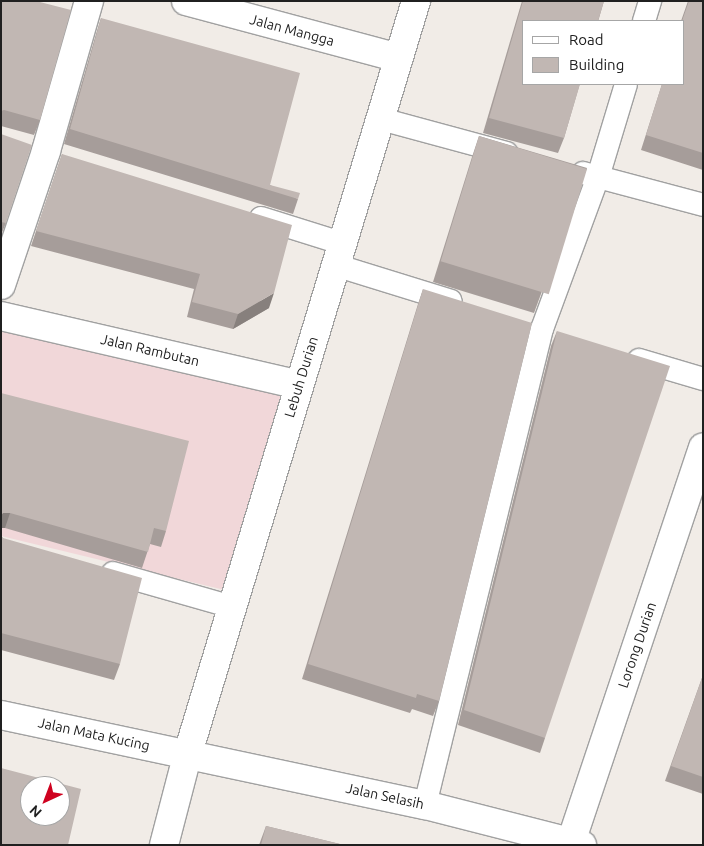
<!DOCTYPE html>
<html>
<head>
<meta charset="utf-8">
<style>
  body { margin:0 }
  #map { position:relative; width:704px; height:846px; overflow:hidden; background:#f1ece7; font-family:Ubuntu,sans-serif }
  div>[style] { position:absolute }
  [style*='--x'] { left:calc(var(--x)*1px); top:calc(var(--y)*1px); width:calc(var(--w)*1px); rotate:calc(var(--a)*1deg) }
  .commercial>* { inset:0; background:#f1d7d9 }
  .roads { filter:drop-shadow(1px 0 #a1a1a1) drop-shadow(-1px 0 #a1a1a1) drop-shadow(0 1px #a1a1a1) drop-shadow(0 -1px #a1a1a1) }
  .service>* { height:22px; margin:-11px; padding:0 11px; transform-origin:11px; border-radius:11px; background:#fff }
  .minor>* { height:28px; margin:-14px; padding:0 14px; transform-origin:14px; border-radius:14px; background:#fff }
  .wall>* { inset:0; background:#a69d9a }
  .shaded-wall>* { inset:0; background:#87807d }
  .building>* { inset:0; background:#c1b7b3; transform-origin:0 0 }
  span { translate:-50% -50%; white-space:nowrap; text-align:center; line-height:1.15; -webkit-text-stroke:4px #fff; paint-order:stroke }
  .street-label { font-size:14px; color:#202020 }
  .frame { position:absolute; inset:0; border:2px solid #202020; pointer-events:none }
  .legend { position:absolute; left:522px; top:20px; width:162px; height:65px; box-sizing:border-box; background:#fff; border:1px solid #a6a6a6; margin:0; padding:6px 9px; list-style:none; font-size:15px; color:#202020 }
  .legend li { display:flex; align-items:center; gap:10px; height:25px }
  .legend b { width:25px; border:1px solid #a6a6a6 }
  .north { position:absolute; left:20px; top:776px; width:50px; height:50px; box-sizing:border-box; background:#fff; border:1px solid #a6a6a6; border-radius:50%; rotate:223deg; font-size:14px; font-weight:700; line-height:20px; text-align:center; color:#202020 }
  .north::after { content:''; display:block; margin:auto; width:18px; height:22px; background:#cf0220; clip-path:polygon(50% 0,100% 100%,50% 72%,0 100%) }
</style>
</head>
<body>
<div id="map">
  <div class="commercial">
    <i style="clip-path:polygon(1px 316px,299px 385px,237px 593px,1px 536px)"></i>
  </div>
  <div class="roads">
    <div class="service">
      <i style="--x:644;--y:21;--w:21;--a:-73"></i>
      <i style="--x:381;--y:119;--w:130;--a:15.2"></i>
      <i style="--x:583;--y:173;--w:124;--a:14.9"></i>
      <i style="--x:261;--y:218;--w:87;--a:17.4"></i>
      <i style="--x:335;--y:265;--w:121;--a:17.2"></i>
      <i style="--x:639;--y:360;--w:67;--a:16.5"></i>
      <i style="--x:113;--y:573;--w:124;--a:15.9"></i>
      <i style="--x:425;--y:805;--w:490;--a:-76.2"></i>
      <i style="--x:542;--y:329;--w:162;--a:-69.8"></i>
      <i style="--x:598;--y:177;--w:97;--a:-73.2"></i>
    </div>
    <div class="minor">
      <i style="--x:186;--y:1;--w:220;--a:15"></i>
      <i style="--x:1;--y:285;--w:141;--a:-71.4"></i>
      <i style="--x:46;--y:151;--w:156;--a:-74"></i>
      <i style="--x:1;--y:316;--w:306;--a:13"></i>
      <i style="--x:1;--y:715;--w:433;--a:12"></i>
      <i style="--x:425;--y:805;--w:162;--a:14.3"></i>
      <i style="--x:571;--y:842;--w:416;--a:-71.5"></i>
      <i style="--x:164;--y:845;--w:95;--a:-75.4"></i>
      <i style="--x:188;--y:753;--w:786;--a:-73.13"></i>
    </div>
  </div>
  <div class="wall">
    <i style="clip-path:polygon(1px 1px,40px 120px,34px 135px,1px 126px)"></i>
    <i style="clip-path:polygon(522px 1px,604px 1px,564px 138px,558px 153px,483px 133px)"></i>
    <i style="clip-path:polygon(688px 1px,703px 1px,703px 170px,641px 150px,662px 84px,683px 84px,683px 21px,681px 21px)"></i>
    <i style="clip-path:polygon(101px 18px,270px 185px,298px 199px,293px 214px,64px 144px,96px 34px)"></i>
    <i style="clip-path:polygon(1px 134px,6px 223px,1px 235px)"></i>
    <i style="clip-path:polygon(479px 136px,587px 168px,534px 313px,433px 282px,472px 157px)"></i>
    <i style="clip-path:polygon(62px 154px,269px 308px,233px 329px,187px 317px,194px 289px,31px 246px)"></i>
    <i style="clip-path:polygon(423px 289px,439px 701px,433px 716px,412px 709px,410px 713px,302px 679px,418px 304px)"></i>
    <i style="clip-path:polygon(557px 331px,545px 738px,540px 753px,458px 725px,551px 346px)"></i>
    <i style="clip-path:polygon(1px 393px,166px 531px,161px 547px,150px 544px,142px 568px,5px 528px,1px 528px)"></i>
    <i style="clip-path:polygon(1px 536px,120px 664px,114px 680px,1px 650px)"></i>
    <i style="clip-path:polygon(703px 675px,703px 794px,665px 781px)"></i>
    <i style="clip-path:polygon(266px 826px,344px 845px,259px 845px)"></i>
  </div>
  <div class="shaded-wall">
    <i style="clip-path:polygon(274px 293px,269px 308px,233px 329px,238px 314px)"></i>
    <i style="clip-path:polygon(3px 513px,10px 513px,5px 528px,1px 528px,1px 515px)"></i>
  </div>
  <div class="building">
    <i style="clip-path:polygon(1px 1px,36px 1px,71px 10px,40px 120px,4px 110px,1px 111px)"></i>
    <i style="clip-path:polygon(523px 1px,604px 1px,598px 21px,523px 21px,523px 84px,580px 84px,564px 138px,489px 118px)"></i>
    <i style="clip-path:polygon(689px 1px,703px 1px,703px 153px,646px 135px,662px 84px,683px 84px,682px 21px)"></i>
    <i style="clip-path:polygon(101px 18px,300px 73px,270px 185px,300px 193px,298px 199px,70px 129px)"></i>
    <i style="clip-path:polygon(1px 134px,32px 145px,6px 223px,1px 222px)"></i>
    <i style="left:479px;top:136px;width:113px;height:131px;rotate:17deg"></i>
    <i style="clip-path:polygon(62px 154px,292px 225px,274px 293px,238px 314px,192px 302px,200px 274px,36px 231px)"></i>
    <i style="clip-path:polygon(423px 289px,532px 323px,439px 701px,417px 694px,416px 698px,308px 664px)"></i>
    <i style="clip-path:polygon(557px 331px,670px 366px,545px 738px,464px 710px)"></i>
    <i style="clip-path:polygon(1px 393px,189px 441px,166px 531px,154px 528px,148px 552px,10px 513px,3px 513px,1px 515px)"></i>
    <i style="clip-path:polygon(1px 536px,3px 538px,142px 578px,120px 664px,1px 633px)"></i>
    <i style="clip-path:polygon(703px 675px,703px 777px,671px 766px)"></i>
    <i style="clip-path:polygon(evenodd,1px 768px,81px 789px,68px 845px,1px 845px,1px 768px,30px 786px,60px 786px,60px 816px,30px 816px,30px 786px)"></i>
    <i style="clip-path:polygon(266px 826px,344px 845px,261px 845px)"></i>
  </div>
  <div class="street-label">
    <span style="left:292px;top:30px;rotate:15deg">Jalan Mangga</span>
    <span style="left:150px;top:350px;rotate:13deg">Jalan Rambutan</span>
    <span style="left:301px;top:377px;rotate:-73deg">Lebuh Durian</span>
    <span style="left:637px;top:645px;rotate:-71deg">Lorong Durian</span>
    <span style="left:94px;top:734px;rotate:12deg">Jalan Mata Kucing</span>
    <span style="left:385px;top:796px;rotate:12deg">Jalan Selasih</span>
  </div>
  <div class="frame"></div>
  <ul class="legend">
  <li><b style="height:6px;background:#fff"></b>Road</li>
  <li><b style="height:14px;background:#c1b7b3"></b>Building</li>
  </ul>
  <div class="north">N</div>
</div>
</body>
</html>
